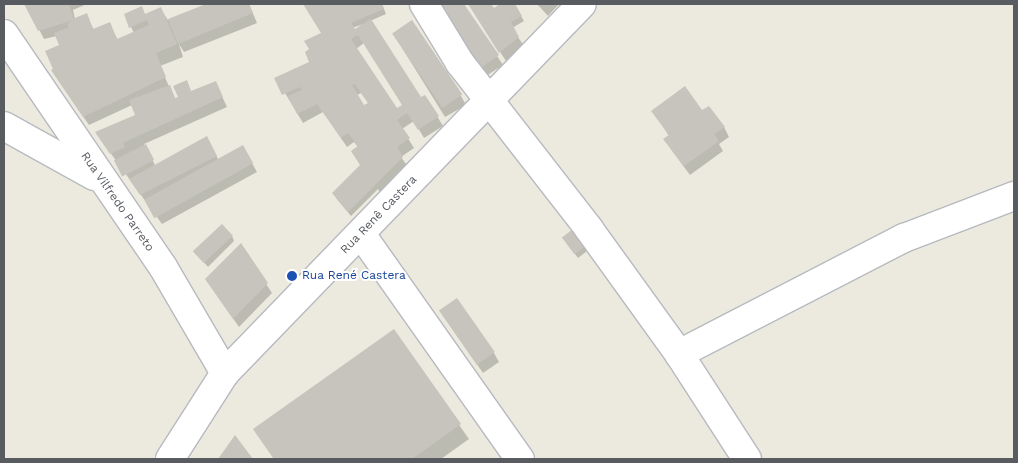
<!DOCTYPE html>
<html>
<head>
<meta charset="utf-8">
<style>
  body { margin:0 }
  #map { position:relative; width:1018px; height:463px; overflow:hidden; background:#eceadf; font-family:"Work Sans",sans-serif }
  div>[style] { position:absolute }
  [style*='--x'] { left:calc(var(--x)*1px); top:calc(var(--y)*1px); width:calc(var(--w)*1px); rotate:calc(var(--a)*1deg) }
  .shadow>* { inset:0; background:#0003 }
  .building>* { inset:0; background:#c7c4bd; transform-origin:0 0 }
  .roads { filter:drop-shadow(1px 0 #b7babf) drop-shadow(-1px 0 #b7babf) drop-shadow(0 1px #b7babf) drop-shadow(0 -1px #b7babf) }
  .minor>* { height:28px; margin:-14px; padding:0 14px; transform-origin:14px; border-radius:14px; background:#fff }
  .dots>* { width:14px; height:14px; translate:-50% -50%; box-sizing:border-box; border:2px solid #fff; border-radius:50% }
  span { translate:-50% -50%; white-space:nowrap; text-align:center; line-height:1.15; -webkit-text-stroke:4px #fff; paint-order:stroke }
  .street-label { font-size:12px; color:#585c61 }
  .transit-label { font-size:12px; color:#164399 }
  .left { translate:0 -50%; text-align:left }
  .frame { position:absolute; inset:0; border:5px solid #585c61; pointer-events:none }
</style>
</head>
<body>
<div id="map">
  <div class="shadow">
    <i style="clip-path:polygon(26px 4px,87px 4px,73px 10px,75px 19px,86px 15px,94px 30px,109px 24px,118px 40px,134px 33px,125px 15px,145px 15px,160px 8px,168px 20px,209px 4px,249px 4px,257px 23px,184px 52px,179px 44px,183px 57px,160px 66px,175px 100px,192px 93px,220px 92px,227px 107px,144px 144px,156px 167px,212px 147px,219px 161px,243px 147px,257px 172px,162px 224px,96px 133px,136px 116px,132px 105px,89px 125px,52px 71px,61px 46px,57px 36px,44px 39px)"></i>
    <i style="clip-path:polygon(evenodd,306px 4px,382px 4px,386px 14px,370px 21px,420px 99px,425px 96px,443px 126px,424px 138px,414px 121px,402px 129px,414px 148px,401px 157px,408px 167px,381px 194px,378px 189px,351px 216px,336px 198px,361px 166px,358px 147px,354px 142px,347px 147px,323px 112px,303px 123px,276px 78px,311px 62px,311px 50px,335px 52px,306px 4px,364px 24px,354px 31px,352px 28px,364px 24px,306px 4px,364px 43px,404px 105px,397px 110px,356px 49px,364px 43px,306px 4px,361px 93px,369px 104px,364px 107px,357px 95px,361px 93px)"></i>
    <i style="clip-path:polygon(436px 4px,463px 4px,503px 65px,486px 76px)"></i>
    <i style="clip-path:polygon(469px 4px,490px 4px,494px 9px,501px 4px,514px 4px,524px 21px,512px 28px,524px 46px,506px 61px)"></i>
    <i style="clip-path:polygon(537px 4px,559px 4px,548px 16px)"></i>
    <i style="clip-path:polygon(399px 43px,461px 96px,466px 105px,445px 117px)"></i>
    <i style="clip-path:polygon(653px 111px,702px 112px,724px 127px,729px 137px,719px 144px,723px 151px,690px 175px,670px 148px,669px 136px)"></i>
    <i style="clip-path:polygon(232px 236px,234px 241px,208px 267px,195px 252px)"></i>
    <i style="clip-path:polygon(566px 242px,591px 248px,578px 258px)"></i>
    <i style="clip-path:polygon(241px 245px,272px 293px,239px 327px,212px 288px)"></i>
    <i style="clip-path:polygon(440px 311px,494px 353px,499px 362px,483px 373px)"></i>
    <i style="clip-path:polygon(393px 331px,469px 439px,441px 459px,274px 459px,254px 430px)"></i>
  </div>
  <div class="building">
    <i style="clip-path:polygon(24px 4px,69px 4px,74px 20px,38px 31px)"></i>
    <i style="clip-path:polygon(206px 4px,249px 4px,253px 13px,178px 44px,168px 19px)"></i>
    <i style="clip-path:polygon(evenodd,303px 4px,382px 4px,384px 9px,351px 23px,355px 29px,371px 19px,421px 97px,425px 95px,439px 116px,418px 130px,407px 113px,397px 120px,410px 138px,397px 147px,403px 157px,348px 212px,332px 193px,360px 165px,351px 151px,358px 146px,348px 133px,341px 138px,317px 104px,297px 114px,288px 96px,302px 90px,300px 87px,282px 95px,274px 78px,309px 62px,305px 52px,309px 49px,304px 41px,321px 33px,303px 4px,358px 35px,402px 105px,397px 108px,351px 39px,358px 35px,303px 4px,355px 84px,368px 103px,364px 105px,352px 85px,355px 84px)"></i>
    <i style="clip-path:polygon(435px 4px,464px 4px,499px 55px,480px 68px)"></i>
    <i style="clip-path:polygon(468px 4px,491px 4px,494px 8px,500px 4px,515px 4px,522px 16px,511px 22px,519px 37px,499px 53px)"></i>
    <i style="clip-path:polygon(142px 6px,145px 14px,161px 7px,177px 44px,156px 53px,166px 77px,83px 117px,51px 70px,53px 69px,45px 51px,59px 45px,54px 33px,69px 27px,67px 24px,75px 18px,87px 13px,93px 29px,110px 22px,117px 39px,149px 25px,147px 20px,129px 28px,124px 14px)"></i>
    <i style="left:412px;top:20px;width:90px;height:24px;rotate:56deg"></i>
    <i style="clip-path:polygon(187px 80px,191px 91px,216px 81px,223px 97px,123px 143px,125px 147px,110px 154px,95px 132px,135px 115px,129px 100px,170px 85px,175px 98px,178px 97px,173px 86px)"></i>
    <i style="clip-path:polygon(685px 86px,702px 110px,709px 106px,725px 127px,714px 134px,719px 141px,684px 166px,663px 139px,669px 135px,651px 111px)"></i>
    <i style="clip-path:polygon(207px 136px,217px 156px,140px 195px,129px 179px)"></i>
    <i style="left:146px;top:144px;width:18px;height:36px;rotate:63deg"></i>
    <i style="left:243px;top:145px;width:21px;height:113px;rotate:61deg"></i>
    <i style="left:222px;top:224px;width:16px;height:40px;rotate:47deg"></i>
    <i style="left:577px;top:226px;width:21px;height:19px;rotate:53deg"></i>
    <i style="clip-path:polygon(241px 243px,268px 283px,233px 319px,205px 279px)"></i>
    <i style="left:457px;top:298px;width:66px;height:22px;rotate:55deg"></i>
    <i style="clip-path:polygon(394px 329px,461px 424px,412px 459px,274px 459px,253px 429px)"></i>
    <i style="clip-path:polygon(235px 435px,253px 459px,218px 459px)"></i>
  </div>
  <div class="roads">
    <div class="minor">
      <i style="--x:424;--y:4;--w:69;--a:58.6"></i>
      <i style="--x:460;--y:63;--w:210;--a:52.1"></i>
      <i style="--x:589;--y:229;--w:154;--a:54.2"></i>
      <i style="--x:679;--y:354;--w:125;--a:57.1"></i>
      <i style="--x:4;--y:34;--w:282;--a:55.7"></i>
      <i style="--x:163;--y:267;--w:123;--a:59.7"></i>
      <i style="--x:4;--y:126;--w:103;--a:29.1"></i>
      <i style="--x:361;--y:234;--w:276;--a:54.8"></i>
      <i style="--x:679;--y:354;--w:253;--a:-27.3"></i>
      <i style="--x:904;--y:238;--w:118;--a:-20.9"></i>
      <i style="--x:170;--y:459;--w:102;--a:-57.4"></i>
      <i style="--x:225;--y:373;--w:513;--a:-45.95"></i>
    </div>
  </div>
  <div class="dots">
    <i style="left:292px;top:276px;background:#1a4fb4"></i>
  </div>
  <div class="street-label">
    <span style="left:117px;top:202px;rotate:55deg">Rua Vilfredo Parreto</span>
    <span style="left:379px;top:215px;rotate:-46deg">Rua Renê Castera</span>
  </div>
  <div class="transit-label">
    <span class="left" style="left:302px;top:276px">Rua René Castera</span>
  </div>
  <div class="frame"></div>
</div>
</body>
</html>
